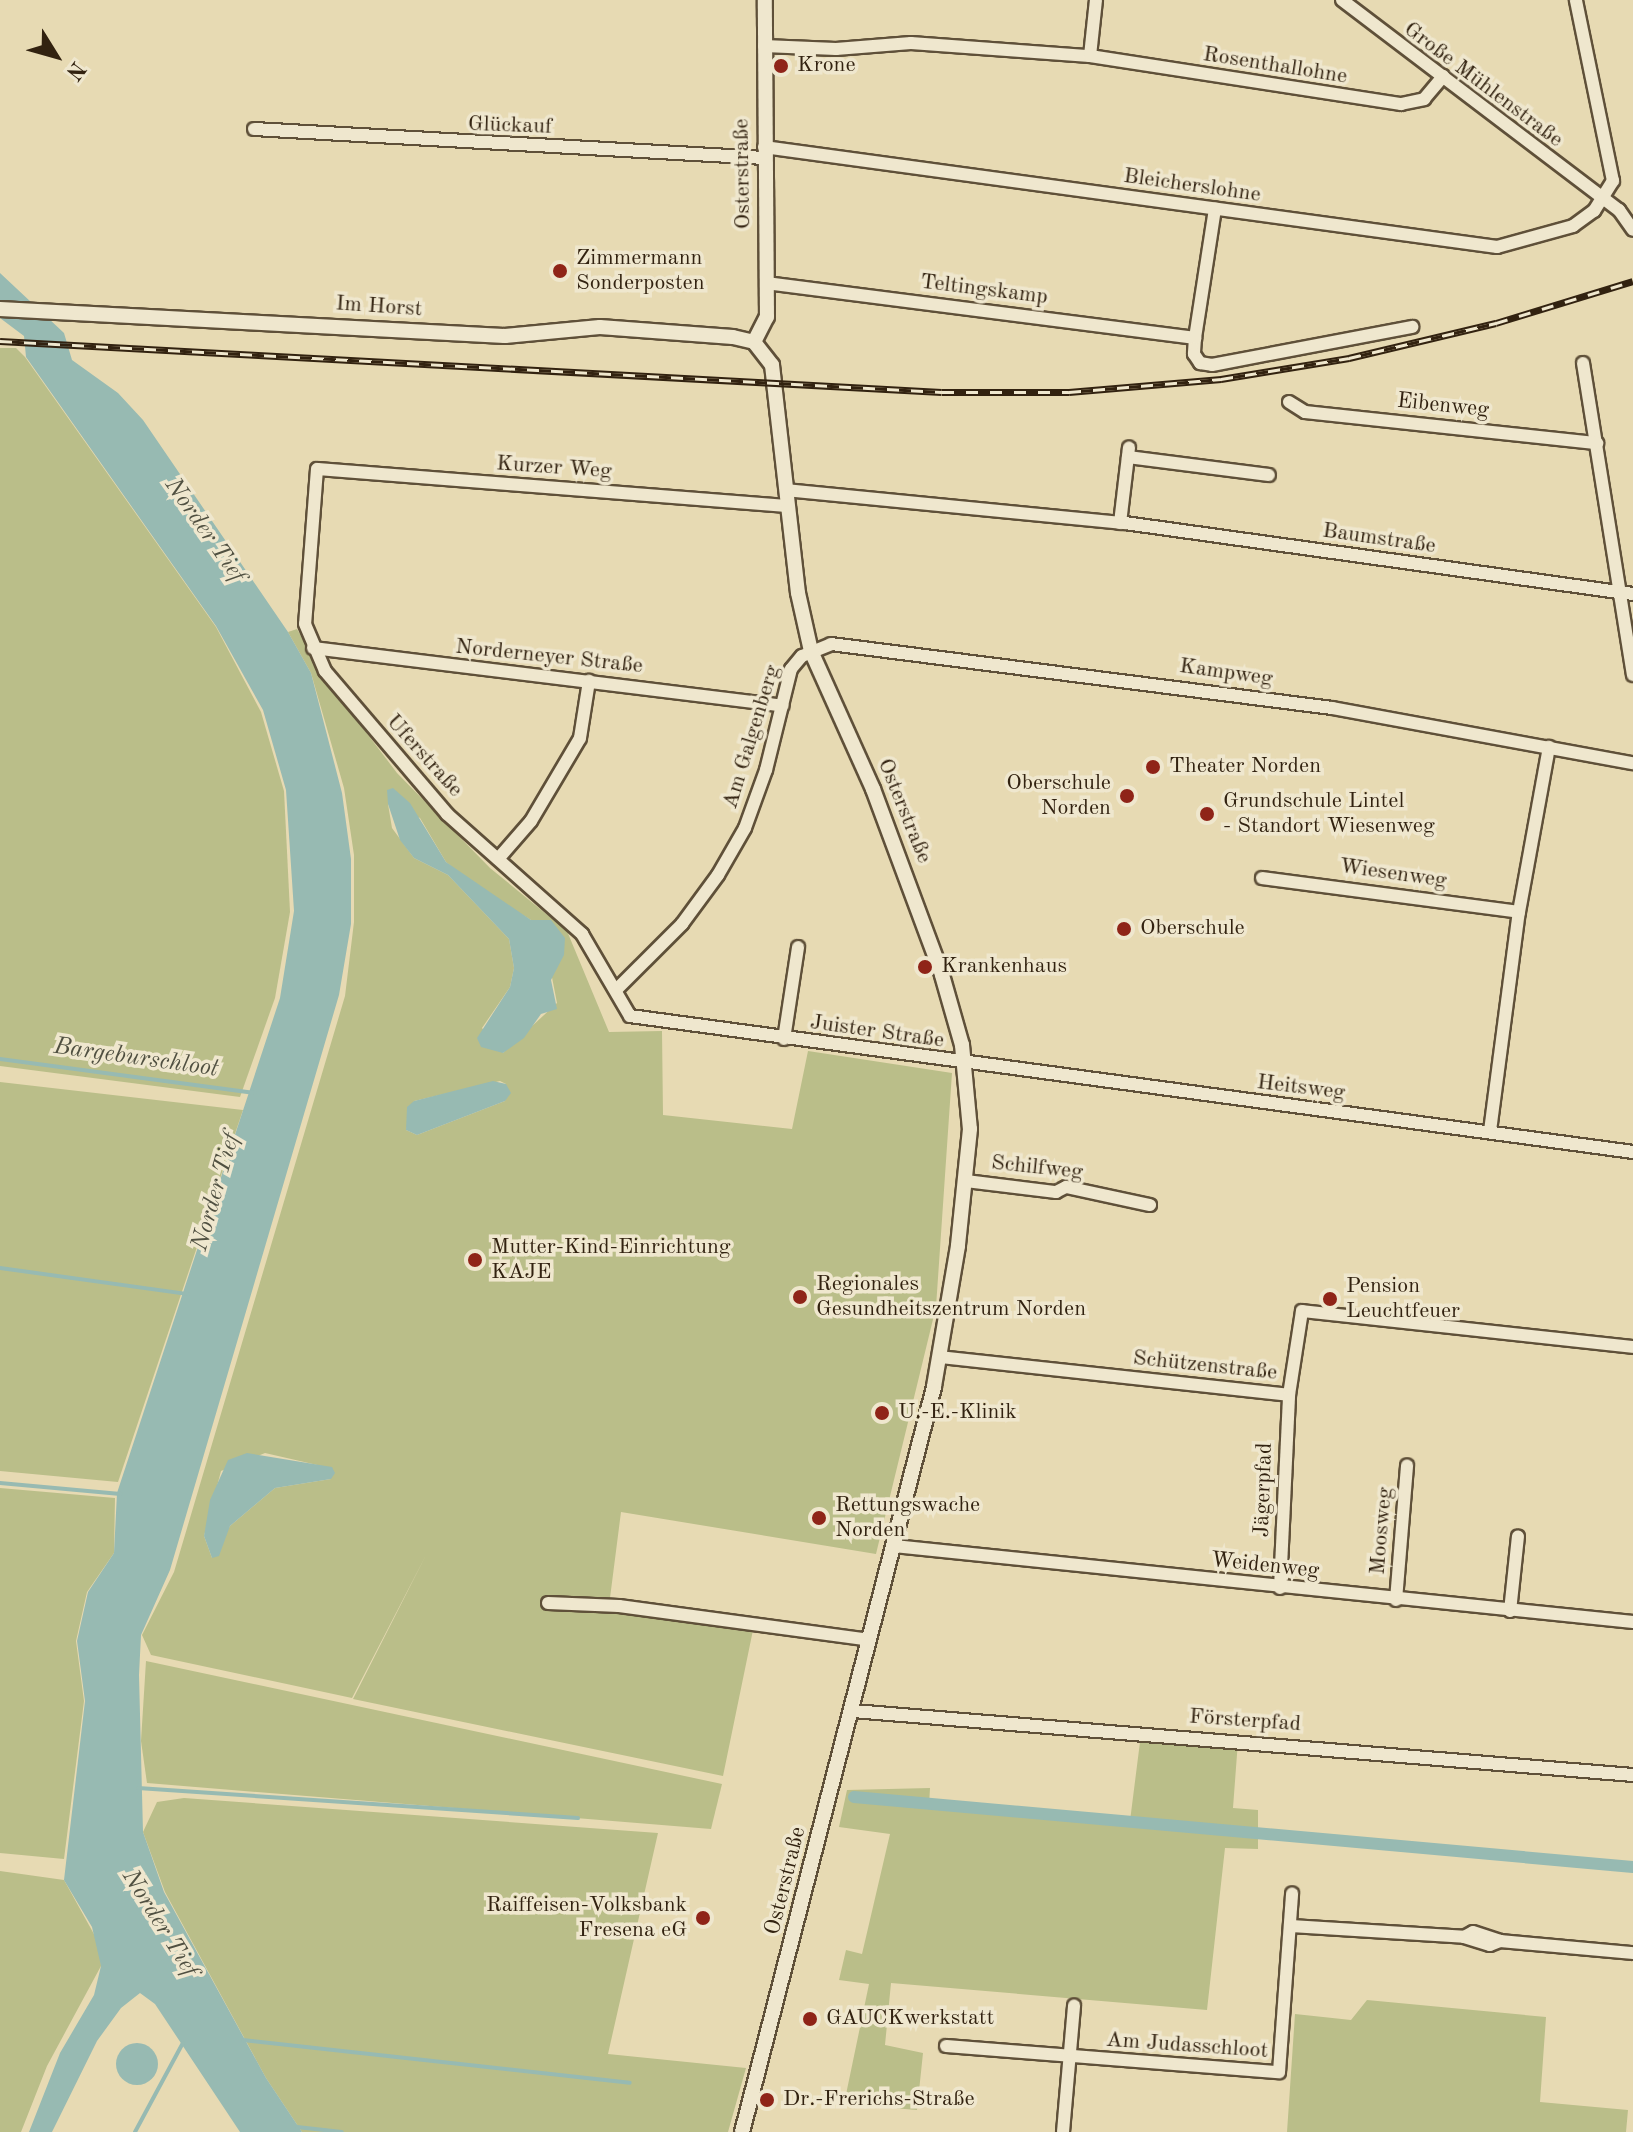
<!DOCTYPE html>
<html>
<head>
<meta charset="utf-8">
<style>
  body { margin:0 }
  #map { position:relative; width:1633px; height:2132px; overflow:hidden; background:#e7dab3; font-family:"Old Standard TT",serif }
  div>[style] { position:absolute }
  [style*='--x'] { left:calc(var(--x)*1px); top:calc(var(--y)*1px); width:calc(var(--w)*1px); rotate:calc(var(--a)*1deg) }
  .green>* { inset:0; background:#babe89 }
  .water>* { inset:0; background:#97bab2 }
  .round { border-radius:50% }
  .stream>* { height:4px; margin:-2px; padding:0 2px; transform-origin:2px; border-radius:2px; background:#97bab2 }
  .canal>* { height:12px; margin:-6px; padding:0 6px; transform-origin:6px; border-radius:6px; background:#97bab2 }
  .roads { filter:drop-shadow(2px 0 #5f5039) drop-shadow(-2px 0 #5f5039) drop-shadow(0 2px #5f5039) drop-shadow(0 -2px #5f5039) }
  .minor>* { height:12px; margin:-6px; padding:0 6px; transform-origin:6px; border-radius:6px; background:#efe7ce }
  .tertiary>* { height:14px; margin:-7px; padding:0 7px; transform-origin:7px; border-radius:7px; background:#efe7ce }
  .rail>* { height:7px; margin-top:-3.5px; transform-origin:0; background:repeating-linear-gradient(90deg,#efe7ce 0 12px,#322210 0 24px); box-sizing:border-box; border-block:2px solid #322210 }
  .dots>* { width:22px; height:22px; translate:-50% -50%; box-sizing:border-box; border:4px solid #efe7ce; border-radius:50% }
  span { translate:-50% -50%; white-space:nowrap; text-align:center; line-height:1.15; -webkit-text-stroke:7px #efe7ce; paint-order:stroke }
  .poi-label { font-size:22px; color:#322210 }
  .left { translate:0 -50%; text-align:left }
  .right { translate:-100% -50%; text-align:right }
  .street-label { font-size:22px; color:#322210 }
  .water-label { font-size:24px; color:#505041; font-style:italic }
  .north { position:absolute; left:16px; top:16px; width:80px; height:80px; -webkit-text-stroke:6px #efe7ce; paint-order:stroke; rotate:127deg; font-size:22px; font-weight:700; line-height:32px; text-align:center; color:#322210 }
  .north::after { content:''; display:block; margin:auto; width:28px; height:36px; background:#322210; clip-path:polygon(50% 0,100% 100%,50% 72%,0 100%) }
</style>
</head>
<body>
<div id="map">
  <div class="green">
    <i style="clip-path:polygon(0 348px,16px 348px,25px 357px,216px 627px,261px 712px,284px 791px,290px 912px,275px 998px,240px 1097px,0 1066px)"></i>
    <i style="clip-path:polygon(evenodd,297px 629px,324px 677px,397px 773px,490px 868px,567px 931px,609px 1032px,662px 1031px,663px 1115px,792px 1129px,808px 1051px,952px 1073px,936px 1307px,876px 1554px,621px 1512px,610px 1598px,753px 1630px,723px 1776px,353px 1699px,426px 1555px,352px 1698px,151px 1655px,142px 1635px,174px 1572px,345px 996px,354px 922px,354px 855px,344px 788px,311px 673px,288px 632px,297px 629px,388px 804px,420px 818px,446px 862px,478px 888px,531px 920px,541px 921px,557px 1003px,503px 1053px,482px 1028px,510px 987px,514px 968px,509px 939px,448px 875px,414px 858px,392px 828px,388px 804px,297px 629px,500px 1081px,506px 1084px,505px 1101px,417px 1135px,406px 1130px,414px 1101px,500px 1081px,297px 629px,265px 1453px,326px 1467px,331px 1479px,275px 1488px,230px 1526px,212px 1558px,204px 1536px,221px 1471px,265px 1453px)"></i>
    <i style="clip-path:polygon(0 1082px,243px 1110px,118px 1482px,0 1471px)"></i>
    <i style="clip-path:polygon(0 1488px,115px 1498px,114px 1553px,87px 1592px,76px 1641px,84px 1701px,64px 1859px,0 1853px)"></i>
    <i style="clip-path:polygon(146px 1661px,722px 1784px,711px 1829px,147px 1783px,141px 1741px)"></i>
    <i style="clip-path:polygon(1141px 1734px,1238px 1741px,1233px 1808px,1258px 1810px,1258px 1849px,1225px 1848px,1207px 2010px,891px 1983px,885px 2045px,923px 2053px,917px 2110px,844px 2104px,869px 1984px,839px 1980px,846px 1950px,862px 1954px,890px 1834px,839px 1827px,847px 1790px,930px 1788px,929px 1806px,1130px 1821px)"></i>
    <i style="clip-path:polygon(184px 1798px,658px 1833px,608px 2054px,746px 2068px,728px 2132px,302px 2132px,266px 2078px,165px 1892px,143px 1832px,157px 1802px)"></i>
    <i style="clip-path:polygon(0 1871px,64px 1880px,100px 1945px,101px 1966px,47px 2066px,21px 2132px,0 2132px)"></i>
    <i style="clip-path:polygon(1367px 2000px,1546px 2017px,1540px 2102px,1628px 2110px,1626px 2132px,1287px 2132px,1295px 2014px,1351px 2020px)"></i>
  </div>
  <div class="water">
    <i style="clip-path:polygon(0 273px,64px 333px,72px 360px,118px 393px,143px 420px,288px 632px,311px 673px,342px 793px,351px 859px,351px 924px,339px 995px,170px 1570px,141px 1635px,139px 1675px,143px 1832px,164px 1892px,266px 2078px,302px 2132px,240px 2132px,155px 2004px,140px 1993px,121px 2008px,97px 2041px,52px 2132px,29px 2132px,60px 2053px,94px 1995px,101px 1966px,92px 1927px,64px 1880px,85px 1701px,77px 1641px,88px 1592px,114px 1553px,117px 1493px,280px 998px,294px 911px,286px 790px,263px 710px,216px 626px,26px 357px,24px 336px,0 318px)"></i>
    <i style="clip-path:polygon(393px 788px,410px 803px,446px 862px,531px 920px,551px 920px,565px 938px,564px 955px,551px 980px,557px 1009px,541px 1014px,524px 1038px,503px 1053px,481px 1047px,477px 1038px,510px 987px,514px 968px,509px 939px,448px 875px,414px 858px,400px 840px,388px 804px,387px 790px)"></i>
    <i style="clip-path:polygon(493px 1081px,506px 1084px,511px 1093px,505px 1101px,417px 1135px,406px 1130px,407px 1107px,414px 1101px)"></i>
    <i style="clip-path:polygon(247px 1453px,332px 1467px,335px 1473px,331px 1479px,275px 1488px,230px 1526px,219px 1556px,212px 1558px,204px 1536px,210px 1500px,228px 1460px)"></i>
    <i class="round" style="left:116px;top:2043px;width:42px;height:42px"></i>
  </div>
  <div class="stream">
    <i style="--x:0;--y:1059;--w:257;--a:7.6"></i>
    <i style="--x:0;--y:1268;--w:190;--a:7.9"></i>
    <i style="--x:0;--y:1483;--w:121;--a:5.2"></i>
    <i style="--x:138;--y:1788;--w:441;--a:3.9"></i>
    <i style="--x:243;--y:2040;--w:389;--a:6.3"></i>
    <i style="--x:297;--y:2127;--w:45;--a:6.3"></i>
    <i style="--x:135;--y:2132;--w:101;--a:-61.7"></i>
  </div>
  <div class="canal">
    <i style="--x:854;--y:1797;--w:782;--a:5.13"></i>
  </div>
  <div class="roads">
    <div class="minor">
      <i style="--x:1342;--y:0;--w:348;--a:37.2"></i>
      <i style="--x:1619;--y:210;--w:24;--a:55"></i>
      <i style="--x:764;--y:46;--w:72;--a:2.4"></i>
      <i style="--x:836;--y:49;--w:75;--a:-4.6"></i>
      <i style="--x:911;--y:43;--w:179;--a:4.2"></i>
      <i style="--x:1090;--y:56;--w:315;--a:8.8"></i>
      <i style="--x:1401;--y:104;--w:24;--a:-12"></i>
      <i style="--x:1424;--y:99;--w:30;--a:-50"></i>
      <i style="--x:1090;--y:56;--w:56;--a:-83.9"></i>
      <i style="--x:254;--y:129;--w:511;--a:3.25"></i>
      <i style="--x:764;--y:147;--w:740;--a:7.77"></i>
      <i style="--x:1497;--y:247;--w:79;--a:-15.4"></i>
      <i style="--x:1573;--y:226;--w:26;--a:-36"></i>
      <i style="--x:1594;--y:211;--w:36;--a:-58"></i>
      <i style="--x:1613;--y:181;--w:185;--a:-101.6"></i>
      <i style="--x:766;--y:283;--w:433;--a:7.3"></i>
      <i style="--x:1195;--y:338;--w:16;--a:94"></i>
      <i style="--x:1194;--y:354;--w:11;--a:56"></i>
      <i style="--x:1200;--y:363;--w:12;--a:9"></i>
      <i style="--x:1212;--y:365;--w:204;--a:-10.8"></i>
      <i style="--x:1195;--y:338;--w:131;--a:-81.2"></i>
      <i style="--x:1583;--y:363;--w:316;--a:80.9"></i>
      <i style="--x:1289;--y:402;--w:19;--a:32"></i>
      <i style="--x:1305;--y:412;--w:294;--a:6.1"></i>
      <i style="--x:1128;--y:457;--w:142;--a:7.3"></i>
      <i style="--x:786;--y:490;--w:341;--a:5.6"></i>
      <i style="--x:1125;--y:523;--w:513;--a:7.96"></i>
      <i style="--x:787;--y:506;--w:471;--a:-175.5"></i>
      <i style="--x:317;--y:469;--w:155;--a:94.4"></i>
      <i style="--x:305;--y:624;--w:51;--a:66.9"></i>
      <i style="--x:325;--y:671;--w:188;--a:49.5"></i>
      <i style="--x:447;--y:814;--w:181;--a:41.6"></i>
      <i style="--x:582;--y:934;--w:95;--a:59.7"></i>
      <i style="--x:630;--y:1016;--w:1012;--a:7.72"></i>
      <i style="--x:1120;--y:523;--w:76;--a:-83.2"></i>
      <i style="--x:313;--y:648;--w:473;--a:7"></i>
      <i style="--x:498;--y:859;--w:50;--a:-49"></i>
      <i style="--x:531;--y:821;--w:96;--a:-59.4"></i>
      <i style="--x:580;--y:738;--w:58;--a:-81"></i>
      <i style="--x:1262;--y:878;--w:259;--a:7.5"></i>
      <i style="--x:618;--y:988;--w:91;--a:-45"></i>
      <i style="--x:682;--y:924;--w:61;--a:-53.7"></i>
      <i style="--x:718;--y:875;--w:54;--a:-60.1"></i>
      <i style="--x:745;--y:828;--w:62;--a:-70.1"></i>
      <i style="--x:766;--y:770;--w:104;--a:-76.1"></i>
      <i style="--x:791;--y:669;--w:17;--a:-50"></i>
      <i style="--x:802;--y:656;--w:31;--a:-22"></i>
      <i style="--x:831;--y:644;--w:505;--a:7.28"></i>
      <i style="--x:1332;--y:708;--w:306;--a:10.4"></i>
      <i style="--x:784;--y:1039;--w:93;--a:-81.3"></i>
      <i style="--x:1490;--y:1131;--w:221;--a:-82.5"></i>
      <i style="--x:1519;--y:912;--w:168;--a:-79.7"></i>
      <i style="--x:966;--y:1181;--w:91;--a:7"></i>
      <i style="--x:1056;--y:1192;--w:11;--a:-27"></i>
      <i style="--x:1066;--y:1187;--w:86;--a:12.1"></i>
      <i style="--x:940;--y:1357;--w:351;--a:6.2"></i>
      <i style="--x:1289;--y:1395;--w:85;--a:-81.2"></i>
      <i style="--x:1302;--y:1311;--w:333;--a:6.2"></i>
      <i style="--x:894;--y:1546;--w:743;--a:5.87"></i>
      <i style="--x:1280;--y:1588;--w:193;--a:-87.3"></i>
      <i style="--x:1396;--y:1600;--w:135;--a:-85.3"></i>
      <i style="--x:548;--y:1603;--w:71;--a:2.4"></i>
      <i style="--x:619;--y:1606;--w:253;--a:7.7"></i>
      <i style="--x:1510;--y:1611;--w:75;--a:-83.9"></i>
      <i style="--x:853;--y:1711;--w:783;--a:4.69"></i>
      <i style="--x:1291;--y:1926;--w:173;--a:3.6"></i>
      <i style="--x:1464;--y:1937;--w:10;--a:-29"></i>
      <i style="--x:1473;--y:1932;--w:28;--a:18"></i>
      <i style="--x:1464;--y:1937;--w:27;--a:17"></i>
      <i style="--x:1490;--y:1945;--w:11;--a:-22"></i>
      <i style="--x:1500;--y:1941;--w:134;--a:5.2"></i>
      <i style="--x:946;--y:2046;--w:334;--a:4.5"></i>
      <i style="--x:1279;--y:2072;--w:179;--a:-85.8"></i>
      <i style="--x:1063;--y:2132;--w:127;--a:-85"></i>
    </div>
    <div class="tertiary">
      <i style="--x:0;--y:309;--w:506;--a:3.06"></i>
      <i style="--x:505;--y:336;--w:95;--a:-5.4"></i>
      <i style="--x:600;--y:327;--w:133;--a:4.3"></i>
      <i style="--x:733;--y:337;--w:22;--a:13"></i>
      <i style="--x:754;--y:342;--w:29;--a:52"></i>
      <i style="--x:772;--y:365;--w:229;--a:83.5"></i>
      <i style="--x:798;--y:593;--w:59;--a:77.4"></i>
      <i style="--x:811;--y:651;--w:151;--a:65.8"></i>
      <i style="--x:873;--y:789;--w:198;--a:69.6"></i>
      <i style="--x:942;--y:975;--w:73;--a:74.1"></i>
      <i style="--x:962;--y:1045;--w:84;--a:84.6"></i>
      <i style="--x:970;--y:1129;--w:118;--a:95.9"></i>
      <i style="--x:958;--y:1246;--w:143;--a:99.7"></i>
      <i style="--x:934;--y:1387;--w:769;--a:104.45"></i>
      <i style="--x:754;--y:342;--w:28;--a:-63"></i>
      <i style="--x:767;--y:317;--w:317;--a:-90.4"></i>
    </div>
  </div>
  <div class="rail">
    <i style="--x:0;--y:341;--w:943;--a:3.1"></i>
    <i style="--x:942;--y:392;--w:127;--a:0"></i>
    <i style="--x:1069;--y:392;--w:153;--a:-4.9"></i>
    <i style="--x:1221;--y:379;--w:130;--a:-9.3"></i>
    <i style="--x:1349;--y:358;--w:151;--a:-13.4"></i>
    <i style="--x:1496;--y:323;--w:143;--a:-17"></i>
  </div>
  <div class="dots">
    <i style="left:781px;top:66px;background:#8f2418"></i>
    <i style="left:560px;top:271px;background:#8f2418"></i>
    <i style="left:1153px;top:767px;background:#8f2418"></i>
    <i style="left:1127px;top:796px;background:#8f2418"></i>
    <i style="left:1207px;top:814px;background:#8f2418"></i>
    <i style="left:1124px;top:929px;background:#8f2418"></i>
    <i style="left:925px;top:967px;background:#8f2418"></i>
    <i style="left:475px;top:1260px;background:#8f2418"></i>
    <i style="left:800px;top:1297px;background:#8f2418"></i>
    <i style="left:1330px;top:1299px;background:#8f2418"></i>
    <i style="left:882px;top:1413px;background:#8f2418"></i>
    <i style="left:819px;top:1518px;background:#8f2418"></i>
    <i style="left:703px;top:1918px;background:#8f2418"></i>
    <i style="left:810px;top:2019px;background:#8f2418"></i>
    <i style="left:767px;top:2100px;background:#8f2418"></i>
  </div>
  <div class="poi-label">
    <span class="left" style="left:797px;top:66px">Krone</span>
    <span class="left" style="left:576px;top:271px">Zimmermann<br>Sonderposten</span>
    <span class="left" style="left:1169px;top:767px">Theater Norden</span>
    <span class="right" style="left:1111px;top:796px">Oberschule<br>Norden</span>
    <span class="left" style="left:1223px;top:814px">Grundschule Lintel<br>- Standort Wiesenweg</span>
    <span class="left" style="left:1140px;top:929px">Oberschule</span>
    <span class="left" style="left:941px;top:967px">Krankenhaus</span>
    <span class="left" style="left:491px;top:1260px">Mutter-Kind-Einrichtung<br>KAJE</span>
    <span class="left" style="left:816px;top:1297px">Regionales<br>Gesundheitszentrum Norden</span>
    <span class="left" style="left:1346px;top:1299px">Pension<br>Leuchtfeuer</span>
    <span class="left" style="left:898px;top:1413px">U.-E.-Klinik</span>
    <span class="left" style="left:835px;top:1518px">Rettungswache<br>Norden</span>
    <span class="right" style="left:687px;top:1918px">Raiffeisen-Volksbank<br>Fresena eG</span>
    <span class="left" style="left:826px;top:2019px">GAUCKwerkstatt</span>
    <span class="left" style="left:783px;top:2100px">Dr.-Frerichs-Straße</span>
  </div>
  <div class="street-label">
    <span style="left:1275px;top:66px;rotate:9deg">Rosenthallohne</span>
    <span style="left:1483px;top:85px;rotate:37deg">Große Mühlenstraße</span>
    <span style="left:510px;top:126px;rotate:2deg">Glückauf</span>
    <span style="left:743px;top:174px;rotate:-91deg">Osterstraße</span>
    <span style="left:1192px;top:186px;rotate:8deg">Bleicherslohne</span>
    <span style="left:984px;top:290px;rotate:7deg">Teltingskamp</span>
    <span style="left:379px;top:307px;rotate:4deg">Im Horst</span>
    <span style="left:1443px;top:406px;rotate:6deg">Eibenweg</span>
    <span style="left:554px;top:468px;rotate:4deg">Kurzer Weg</span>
    <span style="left:1379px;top:539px;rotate:8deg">Baumstraße</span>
    <span style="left:549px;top:657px;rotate:6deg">Norderneyer Straße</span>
    <span style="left:1226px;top:673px;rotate:8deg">Kampweg</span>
    <span style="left:752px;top:737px;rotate:-73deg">Am Galgenberg</span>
    <span style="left:424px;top:756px;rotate:48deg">Uferstraße</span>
    <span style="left:904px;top:811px;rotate:68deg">Osterstraße</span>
    <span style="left:1393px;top:874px;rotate:8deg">Wiesenweg</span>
    <span style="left:877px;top:1032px;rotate:8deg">Juister Straße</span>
    <span style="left:1301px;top:1088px;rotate:7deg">Heitsweg</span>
    <span style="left:1037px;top:1168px;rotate:6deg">Schilfweg</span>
    <span style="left:1205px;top:1366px;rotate:6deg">Schützenstraße</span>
    <span style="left:1264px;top:1490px;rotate:-88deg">Jägerpfad</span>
    <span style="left:1382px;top:1531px;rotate:-85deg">Moosweg</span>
    <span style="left:1265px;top:1566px;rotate:6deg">Weidenweg</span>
    <span style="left:1245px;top:1721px;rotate:4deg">Försterpfad</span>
    <span style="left:786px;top:1881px;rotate:-76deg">Osterstraße</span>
    <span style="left:1187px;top:2046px;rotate:4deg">Am Judasschloot</span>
  </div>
  <div class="water-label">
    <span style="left:204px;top:531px;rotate:55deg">Norder Tief</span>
    <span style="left:136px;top:1059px;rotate:8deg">Bargeburschloot</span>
    <span style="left:217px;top:1192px;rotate:-74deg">Norder Tief</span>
    <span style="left:159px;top:1924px;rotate:58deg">Norder Tief</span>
  </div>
  <div class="north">N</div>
</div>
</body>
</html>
